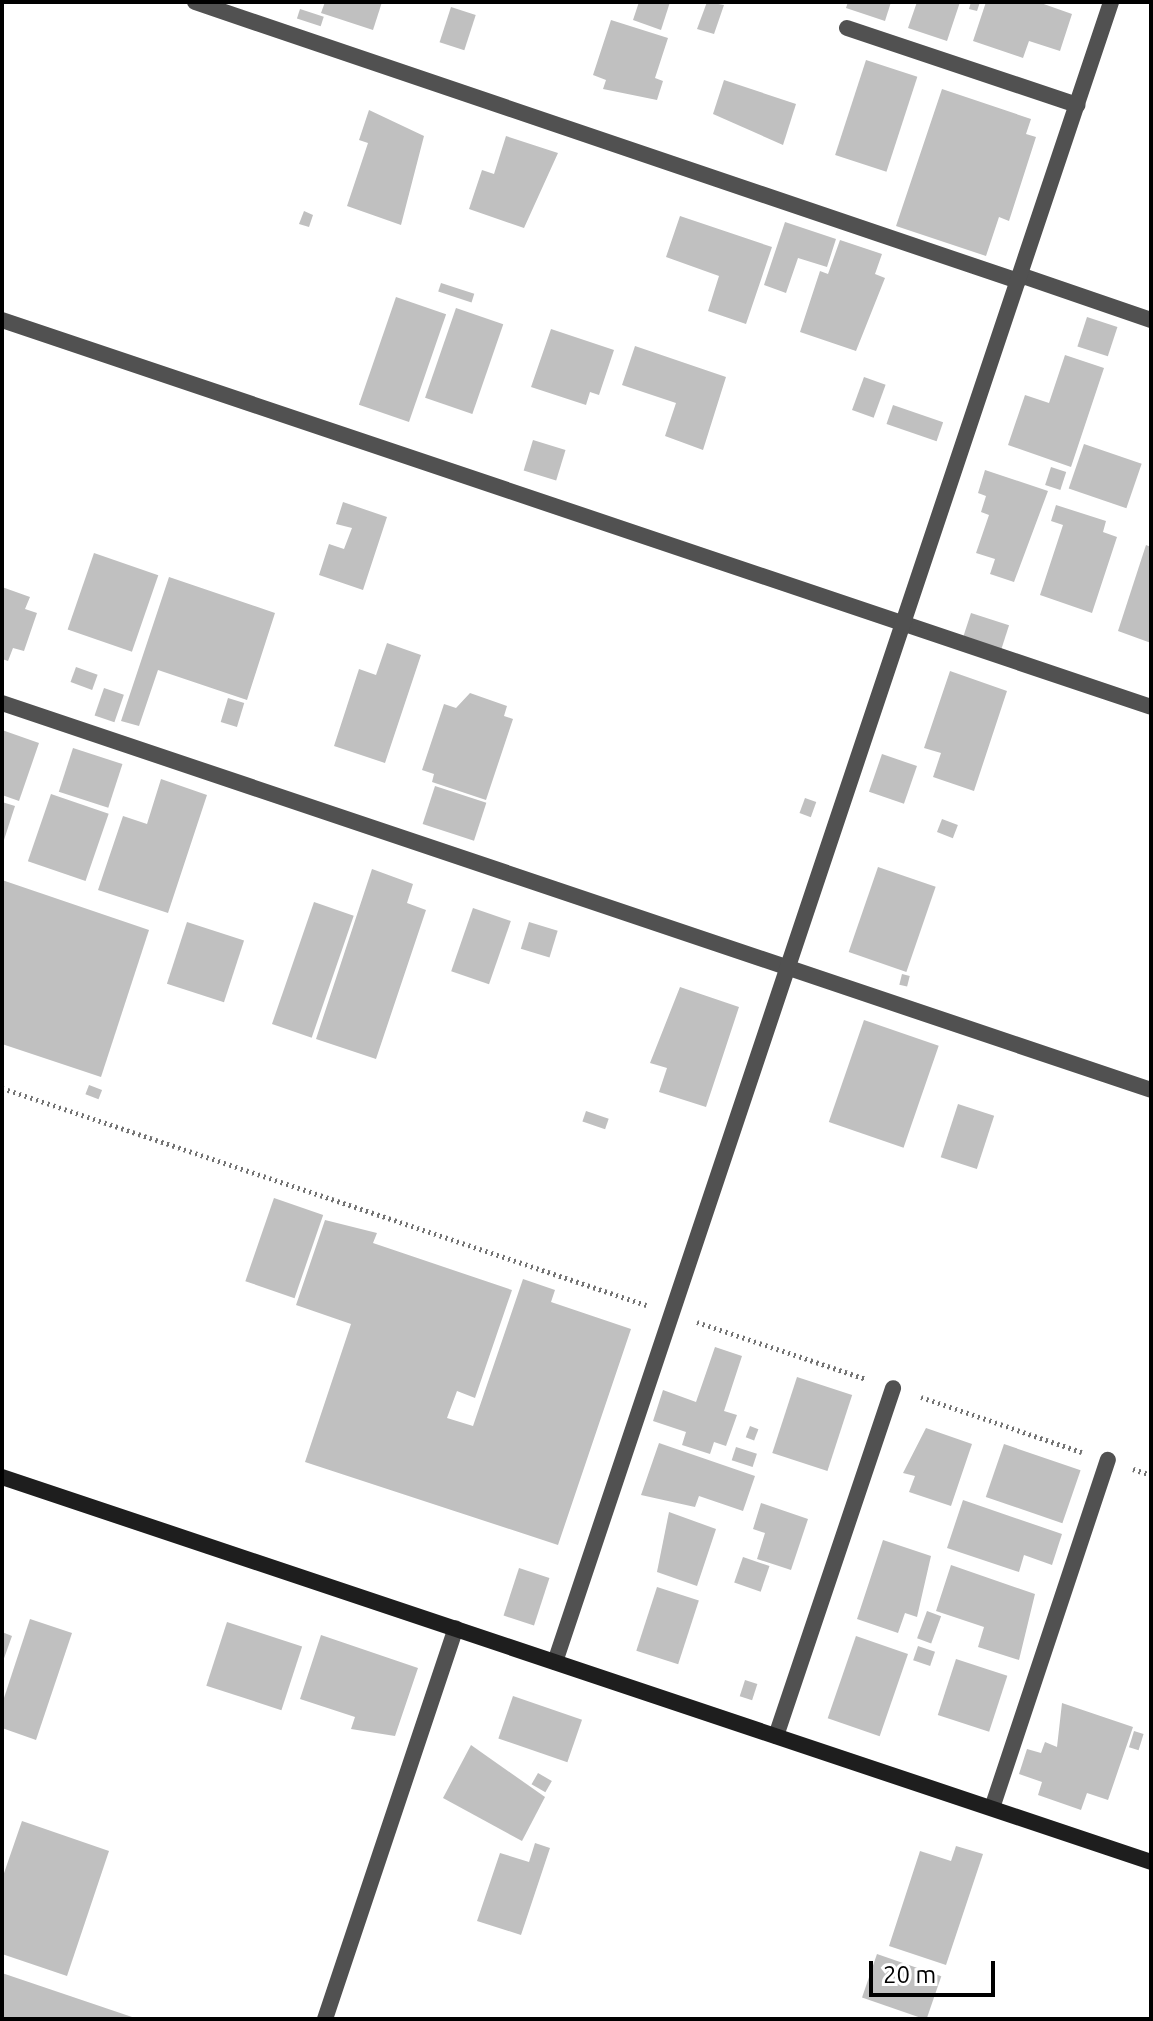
<!DOCTYPE html>
<html>
<head>
<meta charset="utf-8">
<style>
  body { margin:0 }
  #map { position:relative; width:1153px; height:2021px; overflow:hidden; background:#fff; font-family:Ubuntu,sans-serif }
  div>[style] { position:absolute }
  [style*='--x'] { left:calc(var(--x)*1px); top:calc(var(--y)*1px); width:calc(var(--w)*1px); rotate:calc(var(--a)*1deg) }
  .building>* { inset:0; background:#c0c0c0; transform-origin:0 0 }
  .path>* { height:5px; margin-top:-2.5px; transform-origin:0; background:repeating-linear-gradient(90deg,#737373 0 2px,transparent 0 6px) }
  .street>* { height:16px; margin:-8px; padding:0 8px; transform-origin:8px; border-radius:8px; background:#515151 }
  .secondary>* { height:16px; margin:-8px; padding:0 8px; transform-origin:8px; border-radius:8px; background:#1e1e1e }
  span { translate:-50% -50%; white-space:nowrap; text-align:center; line-height:1.15; -webkit-text-stroke:6px #fff; paint-order:stroke }
  .frame { position:absolute; inset:0; border:4px solid #000; pointer-events:none }
  .scale { position:absolute; left:869px; top:1961px; width:126px; height:36px; box-sizing:border-box; border:4px solid #000; border-top:0; padding-left:10px; font-size:24px; line-height:28px; white-space:nowrap; color:#000; -webkit-text-stroke:6px #fff; paint-order:stroke }
</style>
</head>
<body>
<div id="map">
  <div class="building">
    <i style="clip-path:polygon(325px 2px,382px 2px,373px 30px,321px 13px)"></i>
    <i style="clip-path:polygon(639px 2px,670px 2px,661px 30px,633px 20px)"></i>
    <i style="clip-path:polygon(707px 2px,724px 5px,714px 34px,697px 29px)"></i>
    <i style="clip-path:polygon(848px 2px,891px 2px,885px 21px,846px 8px)"></i>
    <i style="clip-path:polygon(917px 2px,960px 2px,947px 41px,908px 28px)"></i>
    <i style="clip-path:polygon(971px 2px,980px 2px,977px 11px,969px 9px)"></i>
    <i style="clip-path:polygon(986px 2px,1038px 2px,1072px 14px,1060px 51px,1029px 41px,1023px 58px,973px 41px)"></i>
    <i style="left:451px;top:7px;width:26px;height:37px;rotate:18deg"></i>
    <i style="left:300px;top:9px;width:25px;height:10px;rotate:18deg"></i>
    <i style="clip-path:polygon(611px 20px,668px 38px,655px 78px,663px 81px,657px 100px,603px 89px,606px 80px,593px 75px)"></i>
    <i style="left:866px;top:60px;width:54px;height:100px;rotate:18deg"></i>
    <i style="clip-path:polygon(724px 80px,796px 104px,783px 145px,713px 114px)"></i>
    <i style="clip-path:polygon(942px 89px,1031px 119px,1026px 134px,1036px 137px,1009px 221px,999px 217px,986px 256px,896px 226px)"></i>
    <i style="clip-path:polygon(369px 110px,424px 136px,401px 225px,347px 206px,368px 143px,359px 140px)"></i>
    <i style="clip-path:polygon(506px 136px,558px 153px,524px 228px,469px 209px,482px 170px,494px 174px)"></i>
    <i style="clip-path:polygon(304px 211px,313px 215px,309px 227px,299px 224px)"></i>
    <i style="clip-path:polygon(680px 216px,772px 247px,746px 324px,708px 311px,719px 276px,666px 257px)"></i>
    <i style="clip-path:polygon(785px 222px,836px 239px,827px 267px,798px 258px,786px 293px,764px 285px)"></i>
    <i style="clip-path:polygon(840px 240px,882px 254px,875px 274px,885px 278px,856px 351px,800px 332px,820px 271px,828px 274px)"></i>
    <i style="left:441px;top:283px;width:35px;height:9px;rotate:18deg"></i>
    <i style="left:396px;top:297px;width:53px;height:114px;rotate:19deg"></i>
    <i style="left:456px;top:308px;width:50px;height:95px;rotate:19deg"></i>
    <i style="left:1087px;top:317px;width:32px;height:31px;rotate:18deg"></i>
    <i style="clip-path:polygon(551px 329px,614px 350px,599px 395px,590px 392px,586px 405px,531px 387px)"></i>
    <i style="clip-path:polygon(635px 346px,726px 377px,703px 450px,665px 436px,676px 403px,622px 385px)"></i>
    <i style="clip-path:polygon(1065px 355px,1104px 368px,1071px 467px,1008px 445px,1025px 395px,1049px 403px)"></i>
    <i style="left:864px;top:377px;width:23px;height:35px;rotate:20deg"></i>
    <i style="left:893px;top:405px;width:53px;height:20px;rotate:19deg"></i>
    <i style="left:533px;top:440px;width:34px;height:32px;rotate:17deg"></i>
    <i style="left:1084px;top:444px;width:61px;height:47px;rotate:19deg"></i>
    <i style="left:1051px;top:467px;width:16px;height:19px;rotate:18deg"></i>
    <i style="clip-path:polygon(985px 470px,1048px 491px,1014px 582px,990px 574px,995px 559px,976px 553px,989px 515px,981px 512px,986px 496px,978px 493px)"></i>
    <i style="clip-path:polygon(343px 502px,387px 517px,363px 590px,319px 575px,329px 544px,344px 549px,352px 528px,336px 524px)"></i>
    <i style="clip-path:polygon(1056px 505px,1106px 521px,1103px 532px,1117px 537px,1092px 613px,1040px 595px,1063px 525px,1051px 521px)"></i>
    <i style="clip-path:polygon(1146px 545px,1151px 547px,1151px 643px,1118px 631px)"></i>
    <i style="left:94px;top:553px;width:68px;height:81px;rotate:19deg"></i>
    <i style="clip-path:polygon(169px 577px,275px 613px,247px 700px,158px 670px,139px 726px,121px 721px)"></i>
    <i style="clip-path:polygon(2px 587px,30px 597px,25px 609px,37px 613px,24px 651px,13px 648px,8px 661px,2px 659px)"></i>
    <i style="left:971px;top:613px;width:40px;height:25px;rotate:18deg"></i>
    <i style="clip-path:polygon(387px 643px,421px 655px,385px 763px,334px 746px,359px 669px,376px 675px)"></i>
    <i style="left:76px;top:667px;width:23px;height:16px;rotate:20deg"></i>
    <i style="clip-path:polygon(950px 671px,1007px 691px,974px 791px,933px 777px,941px 753px,924px 748px)"></i>
    <i style="left:104px;top:688px;width:21px;height:29px;rotate:19deg"></i>
    <i style="clip-path:polygon(470px 693px,507px 706px,504px 716px,513px 719px,486px 800px,432px 782px,434px 774px,422px 770px,444px 704px,456px 708px)"></i>
    <i style="left:228px;top:698px;width:17px;height:25px;rotate:17deg"></i>
    <i style="clip-path:polygon(2px 730px,39px 743px,19px 801px,2px 795px)"></i>
    <i style="left:73px;top:748px;width:52px;height:46px;rotate:18deg"></i>
    <i style="left:882px;top:754px;width:37px;height:40px;rotate:19deg"></i>
    <i style="clip-path:polygon(161px 779px,207px 795px,168px 913px,98px 890px,123px 816px,147px 824px)"></i>
    <i style="left:435px;top:786px;width:54px;height:40px;rotate:18deg"></i>
    <i style="left:51px;top:794px;width:61px;height:71px;rotate:19deg"></i>
    <i style="left:805px;top:798px;width:12px;height:16px;rotate:20deg"></i>
    <i style="clip-path:polygon(2px 802px,15px 806px,3px 843px,2px 843px)"></i>
    <i style="left:942px;top:819px;width:17px;height:14px;rotate:21deg"></i>
    <i style="left:878px;top:867px;width:61px;height:90px;rotate:19deg"></i>
    <i style="clip-path:polygon(372px 869px,413px 884px,407px 903px,426px 910px,376px 1059px,316px 1039px)"></i>
    <i style="clip-path:polygon(2px 880px,149px 930px,101px 1077px,2px 1044px)"></i>
    <i style="left:314px;top:902px;width:42px;height:129px;rotate:19deg"></i>
    <i style="left:473px;top:908px;width:40px;height:67px;rotate:19deg"></i>
    <i style="left:187px;top:922px;width:60px;height:65px;rotate:18deg"></i>
    <i style="left:529px;top:922px;width:30px;height:28px;rotate:17deg"></i>
    <i style="left:902px;top:974px;width:8px;height:11px;rotate:14deg"></i>
    <i style="clip-path:polygon(680px 987px,739px 1007px,706px 1107px,659px 1092px,667px 1068px,650px 1063px)"></i>
    <i style="left:864px;top:1020px;width:79px;height:108px;rotate:19deg"></i>
    <i style="left:89px;top:1085px;width:14px;height:10px;rotate:21deg"></i>
    <i style="left:958px;top:1104px;width:38px;height:56px;rotate:18deg"></i>
    <i style="left:586px;top:1111px;width:24px;height:11px;rotate:19deg"></i>
    <i style="left:274px;top:1198px;width:52px;height:88px;rotate:19deg"></i>
    <i style="clip-path:polygon(325px 1220px,377px 1233px,373px 1243px,512px 1290px,475px 1398px,457px 1391px,447px 1418px,473px 1426px,523px 1279px,555px 1290px,551px 1302px,631px 1329px,558px 1545px,305px 1462px,351px 1324px,296px 1305px)"></i>
    <i style="clip-path:polygon(715px 1347px,742px 1356px,724px 1411px,737px 1415px,726px 1446px,714px 1442px,710px 1454px,682px 1445px,686px 1432px,653px 1421px,663px 1390px,696px 1402px)"></i>
    <i style="left:797px;top:1377px;width:58px;height:80px;rotate:18deg"></i>
    <i style="left:750px;top:1426px;width:9px;height:12px;rotate:21deg"></i>
    <i style="clip-path:polygon(926px 1428px,972px 1444px,951px 1506px,909px 1492px,915px 1476px,903px 1473px)"></i>
    <i style="clip-path:polygon(659px 1443px,755px 1476px,743px 1511px,699px 1496px,695px 1507px,641px 1495px)"></i>
    <i style="left:1004px;top:1444px;width:81px;height:56px;rotate:19deg"></i>
    <i style="left:736px;top:1447px;width:22px;height:14px;rotate:18deg"></i>
    <i style="clip-path:polygon(963px 1500px,1062px 1534px,1052px 1565px,1024px 1555px,1019px 1572px,947px 1548px)"></i>
    <i style="clip-path:polygon(761px 1503px,808px 1519px,791px 1570px,757px 1559px,765px 1533px,753px 1529px)"></i>
    <i style="clip-path:polygon(669px 1512px,716px 1529px,697px 1586px,657px 1572px)"></i>
    <i style="clip-path:polygon(883px 1540px,931px 1556px,917px 1617px,905px 1613px,898px 1633px,857px 1619px)"></i>
    <i style="left:743px;top:1557px;width:28px;height:27px;rotate:19deg"></i>
    <i style="clip-path:polygon(951px 1565px,1035px 1594px,1019px 1660px,978px 1647px,984px 1627px,936px 1611px)"></i>
    <i style="left:519px;top:1568px;width:32px;height:50px;rotate:18deg"></i>
    <i style="left:657px;top:1587px;width:44px;height:67px;rotate:18deg"></i>
    <i style="left:927px;top:1611px;width:15px;height:29px;rotate:20deg"></i>
    <i style="clip-path:polygon(30px 1619px,72px 1633px,36px 1740px,2px 1728px,2px 1704px)"></i>
    <i style="left:227px;top:1622px;width:79px;height:67px;rotate:18deg"></i>
    <i style="clip-path:polygon(2px 1632px,12px 1636px,2px 1664px)"></i>
    <i style="clip-path:polygon(321px 1635px,418px 1668px,395px 1736px,351px 1729px,355px 1717px,300px 1699px)"></i>
    <i style="left:856px;top:1636px;width:55px;height:87px;rotate:19deg"></i>
    <i style="left:918px;top:1646px;width:18px;height:15px;rotate:19deg"></i>
    <i style="left:956px;top:1659px;width:54px;height:59px;rotate:18deg"></i>
    <i style="left:745px;top:1680px;width:13px;height:17px;rotate:18deg"></i>
    <i style="left:513px;top:1696px;width:73px;height:45px;rotate:19deg"></i>
    <i style="clip-path:polygon(1062px 1703px,1133px 1727px,1108px 1800px,1087px 1793px,1081px 1810px,1038px 1795px,1042px 1782px,1019px 1774px,1027px 1749px,1041px 1753px,1045px 1742px,1057px 1747px)"></i>
    <i style="left:1134px;top:1731px;width:10px;height:17px;rotate:17deg"></i>
    <i style="clip-path:polygon(471px 1745px,545px 1797px,522px 1841px,443px 1798px)"></i>
    <i style="left:538px;top:1773px;width:16px;height:13px;rotate:30deg"></i>
    <i style="clip-path:polygon(22px 1821px,109px 1851px,67px 1976px,2px 1954px,2px 1879px)"></i>
    <i style="clip-path:polygon(535px 1843px,550px 1848px,521px 1935px,477px 1921px,500px 1853px,529px 1862px)"></i>
    <i style="clip-path:polygon(956px 1846px,983px 1854px,946px 1965px,889px 1946px,920px 1851px,951px 1861px)"></i>
    <i style="left:877px;top:1954px;width:68px;height:46px;rotate:19deg"></i>
    <i style="clip-path:polygon(2px 1973px,135px 2018px,135px 2019px,2px 2019px)"></i>
  </div>
  <div class="path">
    <i style="--x:2;--y:1088;--w:680;--a:18.62"></i>
    <i style="--x:697;--y:1322;--w:178;--a:18.6"></i>
    <i style="--x:921;--y:1397;--w:170;--a:18.9"></i>
    <i style="--x:1133;--y:1469;--w:19;--a:18"></i>
  </div>
  <div class="street">
    <i style="--x:195;--y:2;--w:869;--a:18.73"></i>
    <i style="--x:847;--y:28;--w:243;--a:18.5"></i>
    <i style="--x:1020;--y:275;--w:139;--a:19"></i>
    <i style="--x:2;--y:320;--w:1212;--a:18.61"></i>
    <i style="--x:2;--y:703;--w:1212;--a:18.61"></i>
    <i style="--x:555;--y:1662;--w:1751;--a:-71.48"></i>
    <i style="--x:776;--y:1736;--w:367;--a:-71.4"></i>
    <i style="--x:992;--y:1808;--w:367;--a:-71.6"></i>
    <i style="--x:325;--y:2019;--w:412;--a:-71.5"></i>
  </div>
  <div class="secondary">
    <i style="--x:2;--y:1477;--w:1212;--a:18.52"></i>
  </div>
  <div class="frame"></div>
  <div class="scale">20 m</div>
</div>
</body>
</html>
